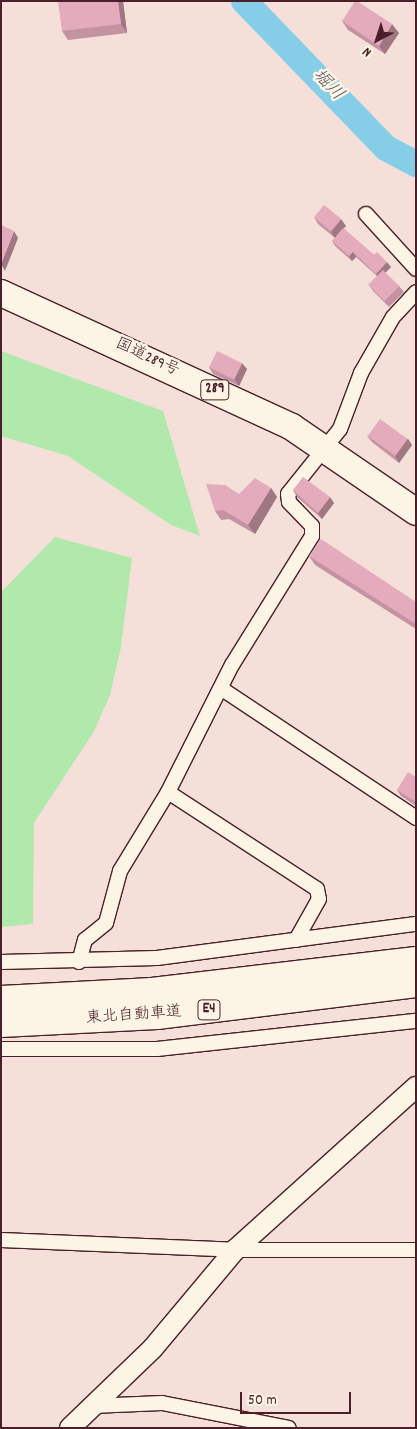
<!DOCTYPE html>
<html>
<head>
<meta charset="utf-8">
<style>
  body { margin:0 }
  #map { position:relative; width:417px; height:1429px; overflow:hidden; background:#f5dfd9; font-family:Dekko,"Klee One",sans-serif }
  div>[style] { position:absolute }
  [style*='--x'] { left:calc(var(--x)*1px); top:calc(var(--y)*1px); width:calc(var(--w)*1px); rotate:calc(var(--a)*1deg) }
  .green>* { inset:0; background:#b1e9ad }
  .river>* { height:26px; margin:-13px; padding:0 13px; transform-origin:13px; border-radius:13px; background:#86cde8 }
  .roads { filter:drop-shadow(1px 0 #4a1f2b) drop-shadow(-1px 0 #4a1f2b) drop-shadow(0 1px #4a1f2b) drop-shadow(0 -1px #4a1f2b) }
  .street>* { height:14px; margin:-7px; padding:0 7px; transform-origin:7px; border-radius:7px; background:#fcf5e5 }
  .secondary>* { height:20px; margin:-10px; padding:0 10px; transform-origin:10px; border-radius:10px; background:#fcf5e5 }
  .highway>* { height:26px; margin:-13px; padding:0 13px; transform-origin:13px; border-radius:13px; background:#fcf5e5 }
  .wall>* { inset:0; background:#c493a2 }
  .shaded-wall>* { inset:0; background:#a07884 }
  .building>* { inset:0; background:#e4abbc; transform-origin:0 0 }
  span { translate:-50% -50%; white-space:nowrap; text-align:center; line-height:1.15; -webkit-text-stroke:5px #fcf5e5; paint-order:stroke }
  .shield-label span { padding:1px 4px; background:#fcf5e5; border:1px solid; border-radius:4px; -webkit-text-stroke-width:0 }
  .shield-label { font-size:15px; color:#4a1f2b; font-weight:700 }
  .street-label { font-size:16px; color:#4a1f2b }
  .water-label { font-size:18px; color:#5c5364; font-style:italic }
  .frame { position:absolute; inset:0; border:2px solid #4a1f2b; pointer-events:none }
  .north { position:absolute; left:352px; top:15px; width:50px; height:50px; -webkit-text-stroke:4px #fcf5e5; paint-order:stroke; rotate:220deg; font-size:14px; font-weight:700; line-height:20px; text-align:center; color:#4a1f2b }
  .north::after { content:''; display:block; margin:auto; width:18px; height:22px; background:#4a1f2b; clip-path:polygon(50% 0,100% 100%,50% 72%,0 100%) }
  .scale { position:absolute; left:240px; top:1392px; width:111px; height:22px; box-sizing:border-box; border:2px solid #4a1f2b; border-top:0; padding-left:6px; font-size:15px; line-height:18px; white-space:nowrap; color:#4a1f2b; -webkit-text-stroke:4px #fcf5e5; paint-order:stroke }
</style>
</head>
<body>
<div id="map">
  <div class="green">
    <i style="clip-path:polygon(1px 351px,163px 411px,200px 536px,171px 525px,68px 456px,1px 436px)"></i>
    <i style="clip-path:polygon(55px 537px,132px 558px,121px 647px,110px 695px,93px 733px,34px 823px,33px 924px,1px 927px,1px 592px)"></i>
  </div>
  <div class="river">
    <i style="--x:244;--y:1;--w:204;--a:46"></i>
    <i style="--x:386;--y:148;--w:34;--a:28"></i>
  </div>
  <div class="roads">
    <div class="street">
      <i style="--x:366;--y:214;--w:74;--a:47.7"></i>
      <i style="--x:222;--y:689;--w:233;--a:33.6"></i>
      <i style="--x:168;--y:792;--w:178;--a:33.1"></i>
      <i style="--x:317;--y:889;--w:10;--a:79"></i>
      <i style="--x:319;--y:899;--w:47;--a:119.3"></i>
      <i style="--x:1;--y:962;--w:156;--a:-1.5"></i>
      <i style="--x:157;--y:958;--w:261;--a:-7.5"></i>
      <i style="--x:79;--y:962;--w:23;--a:-75"></i>
      <i style="--x:85;--y:940;--w:27;--a:-39"></i>
      <i style="--x:106;--y:923;--w:54;--a:-74.9"></i>
      <i style="--x:120;--y:871;--w:92;--a:-58.7"></i>
      <i style="--x:168;--y:792;--w:142;--a:-63.3"></i>
      <i style="--x:232;--y:665;--w:152;--a:-58.2"></i>
      <i style="--x:312;--y:536;--w:10;--a:-90"></i>
      <i style="--x:312;--y:526;--w:33;--a:-134"></i>
      <i style="--x:289;--y:502;--w:8;--a:-97"></i>
      <i style="--x:288;--y:494;--w:83;--a:-51.3"></i>
      <i style="--x:340;--y:429;--w:60;--a:-69.4"></i>
      <i style="--x:361;--y:373;--w:64;--a:-60.3"></i>
      <i style="--x:393;--y:317;--w:34;--a:-47"></i>
      <i style="--x:1;--y:1049;--w:156;--a:0"></i>
      <i style="--x:157;--y:1049;--w:261;--a:-6.2"></i>
      <i style="--x:1;--y:1240;--w:234;--a:2.4"></i>
      <i style="--x:235;--y:1250;--w:181;--a:0"></i>
      <i style="--x:92;--y:1406;--w:70;--a:-2.5"></i>
      <i style="--x:162;--y:1403;--w:129;--a:11.1"></i>
    </div>
    <div class="secondary">
      <i style="--x:70;--y:1428;--w:115;--a:-43.9"></i>
      <i style="--x:153;--y:1348;--w:128;--a:-50.1"></i>
      <i style="--x:235;--y:1250;--w:244;--a:-42"></i>
    </div>
    <div class="highway">
      <i style="--x:1;--y:293;--w:320;--a:24.7"></i>
      <i style="--x:292;--y:427;--w:150;--a:34.4"></i>
      <i style="--x:1;--y:999;--w:151;--a:-3"></i>
      <i style="--x:152;--y:991;--w:266;--a:-6.7"></i>
      <i style="--x:1;--y:1024;--w:156;--a:-2.9"></i>
      <i style="--x:157;--y:1016;--w:261;--a:-7"></i>
    </div>
  </div>
  <div class="wall">
    <i style="clip-path:polygon(123px 1px,127px 33px,68px 40px,62px 31px)"></i>
    <i style="clip-path:polygon(342px 21px,399px 33px,385px 54px,348px 30px)"></i>
    <i style="clip-path:polygon(314px 217px,346px 226px,343px 228px,374px 255px,391px 267px,385px 273px,399px 286px,404px 292px,389px 307px,373px 291px,369px 285px,377px 276px,356px 257px,352px 261px,335px 246px,332px 241px,335px 238px,318px 224px)"></i>
    <i style="clip-path:polygon(209px 367px,247px 369px,239px 386px,213px 374px)"></i>
    <i style="clip-path:polygon(367px 436px,408px 439px,412px 445px,399px 463px,372px 442px)"></i>
    <i style="clip-path:polygon(271px 488px,277px 497px,255px 534px,229px 519px,221px 520px,215px 511px,239px 494px)"></i>
    <i style="clip-path:polygon(293px 490px,334px 503px,322px 519px,297px 497px)"></i>
    <i style="clip-path:polygon(309px 556px,416px 602px,416px 629px,315px 565px)"></i>
    <i style="clip-path:polygon(416px 777px,416px 806px,401px 796px,397px 790px)"></i>
  </div>
  <div class="shaded-wall">
    <i style="clip-path:polygon(118px 1px,123px 1px,127px 33px,121px 24px)"></i>
    <i style="clip-path:polygon(392px 24px,399px 33px,385px 54px,379px 46px)"></i>
    <i style="clip-path:polygon(341px 219px,346px 226px,335px 238px,331px 232px)"></i>
    <i style="clip-path:polygon(14px 231px,18px 238px,5px 271px,1px 264px)"></i>
    <i style="clip-path:polygon(353px 252px,356px 257px,352px 261px,349px 256px)"></i>
    <i style="clip-path:polygon(387px 262px,391px 267px,379px 279px,376px 274px)"></i>
    <i style="clip-path:polygon(242px 363px,247px 369px,239px 386px,234px 379px)"></i>
    <i style="clip-path:polygon(408px 439px,412px 445px,399px 463px,395px 456px)"></i>
    <i style="clip-path:polygon(271px 488px,277px 497px,255px 534px,248px 525px)"></i>
    <i style="clip-path:polygon(330px 497px,334px 503px,322px 519px,318px 513px)"></i>
  </div>
  <div class="building">
    <i style="clip-path:polygon(58px 1px,118px 1px,121px 24px,62px 31px)"></i>
    <i style="clip-path:polygon(355px 1px,357px 1px,392px 24px,379px 46px,342px 21px)"></i>
    <i style="left:324px;top:205px;width:22px;height:16px;rotate:39deg"></i>
    <i style="clip-path:polygon(1px 225px,14px 231px,1px 264px)"></i>
    <i style="clip-path:polygon(343px 228px,374px 255px,377px 252px,387px 262px,376px 274px,353px 252px,349px 256px,332px 241px)"></i>
    <i style="left:383px;top:270px;width:23px;height:21px;rotate:45deg"></i>
    <i style="left:217px;top:351px;width:28px;height:18px;rotate:26deg"></i>
    <i style="left:380px;top:419px;width:34px;height:21px;rotate:36deg"></i>
    <i style="clip-path:polygon(303px 477px,330px 497px,318px 513px,293px 490px)"></i>
    <i style="clip-path:polygon(255px 478px,271px 488px,248px 525px,223px 510px,215px 511px,206px 484px,225px 485px,239px 494px)"></i>
    <i style="clip-path:polygon(321px 539px,416px 602px,416px 624px,309px 556px)"></i>
    <i style="clip-path:polygon(408px 772px,416px 777px,416px 802px,397px 790px)"></i>
  </div>
  <div class="shield-label">
    <span style="left:215px;top:390px">289</span>
    <span style="left:209px;top:1010px">E4</span>
  </div>
  <div class="street-label">
    <span style="left:147px;top:358px;rotate:25deg">国道289号</span>
    <span style="left:134px;top:1016px;rotate:-4deg">東北自動車道</span>
  </div>
  <div class="water-label">
    <span style="left:327px;top:86px;rotate:46deg">堀川</span>
  </div>
  <div class="frame"></div>
  <div class="north">N</div>
  <div class="scale">50 m</div>
</div>
</body>
</html>
